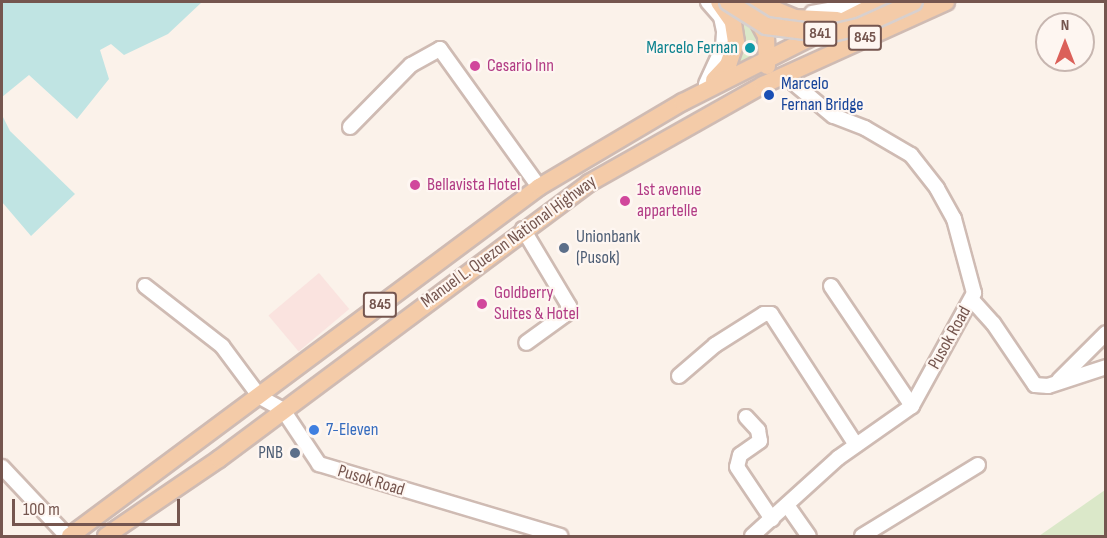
<!DOCTYPE html>
<html>
<head>
<meta charset="utf-8">
<style>
  body { margin:0 }
  #map { position:relative; width:1107px; height:538px; overflow:hidden; background:#fbf2ea; font-family:"Sofia Sans Condensed",sans-serif }
  div>[style] { position:absolute }
  [style*='--x'] { left:calc(var(--x)*1px); top:calc(var(--y)*1px); width:calc(var(--w)*1px); rotate:calc(var(--a)*1deg) }
  .commercial>* { inset:0; background:#fae3df; transform-origin:0 0 }
  .green>* { inset:0; background:#dbe8c9 }
  .water>* { inset:0; background:#c0e4e3 }
  .roads { filter:drop-shadow(2px 0 #cfbbb3) drop-shadow(-2px 0 #cfbbb3) drop-shadow(0 2px #cfbbb3) drop-shadow(0 -2px #cfbbb3) }
  .minor>* { height:14px; margin:-7px; padding:0 7px; transform-origin:7px; border-radius:7px; background:#fff }
  .major>* { height:16px; margin:-8px; padding:0 8px; transform-origin:8px; border-radius:8px; background:#f4cba8 }
  .bridges { filter:drop-shadow(2px 0 #d8d0ce) drop-shadow(-2px 0 #d8d0ce) drop-shadow(0 2px #d8d0ce) drop-shadow(0 -2px #d8d0ce) }
  .major-bridge>* { height:16px; margin:-8px; padding:0 8px; transform-origin:8px; border-radius:8px; background:#f4cba8 }
  .dots>* { width:16px; height:16px; translate:-50% -50%; box-sizing:border-box; border:3px solid #fef6f1; border-radius:50% }
  span { translate:-50% -50%; white-space:nowrap; text-align:center; line-height:1.15; -webkit-text-stroke:4.5px #fef6f1; paint-order:stroke }
  .shield-label span { padding:2px 4px; background:#fef6f1; border:2px solid; border-radius:4px; -webkit-text-stroke-width:0 }
  .shield-label { font-size:16px; color:#75564f; font-weight:700 }
  .culture-label { font-size:18px; color:#0d838f }
  .right { translate:-100% -50%; text-align:right }
  .hotel-label { font-size:18px; color:#b23c85 }
  .left { translate:0 -50%; text-align:left }
  .transit-label { font-size:18px; color:#164399 }
  .service-label { font-size:18px; color:#4e5e75 }
  .street-label { font-size:18px; color:#75564f }
  .shop-label { font-size:18px; color:#366cbe }
  .frame { position:absolute; inset:0; border:3px solid #75564f; pointer-events:none }
  .north { position:absolute; left:1035px; top:12px; width:60px; height:60px; box-sizing:border-box; background:#fef6f1; border:2px solid #c7b6b0; border-radius:50%; rotate:0deg; font-size:16px; font-weight:700; line-height:24px; text-align:center; color:#75564f }
  .north::after { content:''; display:block; margin:auto; width:21px; height:27px; background:#db6059; clip-path:polygon(50% 0,100% 100%,50% 72%,0 100%) }
  .scale { position:absolute; left:12px; top:499px; width:168px; height:27px; box-sizing:border-box; border:3px solid #75564f; border-top:0; padding-left:8px; font-size:18px; line-height:21px; white-space:nowrap; color:#75564f; -webkit-text-stroke:4px #fef6f1; paint-order:stroke }
</style>
</head>
<body>
<div id="map">
  <div class="commercial">
    <i style="left:319px;top:273px;width:47px;height:66px;rotate:50deg"></i>
  </div>
  <div class="green">
    <i style="clip-path:polygon(741px 22px,757px 30px,763px 47px,761px 59px,731px 73px,741px 53px)"></i>
    <i style="clip-path:polygon(1105px 490px,1105px 536px,1039px 536px)"></i>
  </div>
  <div class="water">
    <i style="clip-path:polygon(2px 2px,202px 2px,168px 34px,124px 55px,111px 44px,100px 50px,109px 79px,77px 119px,29px 75px,2px 97px)"></i>
    <i style="clip-path:polygon(2px 115px,10px 131px,75px 194px,31px 236px,2px 202px)"></i>
  </div>
  <div class="roads">
    <div class="minor">
      <i style="--x:812;--y:13;--w:56;--a:-10.3"></i>
      <i style="--x:706;--y:84;--w:41;--a:-65.3"></i>
      <i style="--x:723;--y:47;--w:16;--a:-86"></i>
      <i style="--x:724;--y:31;--w:14;--a:-102"></i>
      <i style="--x:721;--y:17;--w:20;--a:-131"></i>
      <i style="--x:350;--y:127;--w:87;--a:-45.5"></i>
      <i style="--x:411;--y:65;--w:33;--a:-29"></i>
      <i style="--x:440;--y:49;--w:170;--a:54.3"></i>
      <i style="--x:523;--y:229;--w:90;--a:59.1"></i>
      <i style="--x:569;--y:306;--w:9;--a:111"></i>
      <i style="--x:566;--y:314;--w:49;--a:144.1"></i>
      <i style="--x:145;--y:286;--w:98;--a:37.9"></i>
      <i style="--x:222;--y:346;--w:64;--a:53.3"></i>
      <i style="--x:260;--y:397;--w:26;--a:29"></i>
      <i style="--x:283;--y:410;--w:65;--a:56.3"></i>
      <i style="--x:319;--y:464;--w:252;--a:16.6"></i>
      <i style="--x:831;--y:286;--w:145;--a:56"></i>
      <i style="--x:972;--y:300;--w:31;--a:48"></i>
      <i style="--x:993;--y:323;--w:75;--a:55.9"></i>
      <i style="--x:1035;--y:385;--w:13;--a:4"></i>
      <i style="--x:1048;--y:386;--w:61;--a:-18.1"></i>
      <i style="--x:679;--y:376;--w:48;--a:-40.7"></i>
      <i style="--x:715;--y:345;--w:58;--a:-32.3"></i>
      <i style="--x:764;--y:314;--w:7;--a:0"></i>
      <i style="--x:771;--y:314;--w:156;--a:57"></i>
      <i style="--x:1059;--y:380;--w:66;--a:-45"></i>
      <i style="--x:746;--y:417;--w:18;--a:47"></i>
      <i style="--x:758;--y:430;--w:11;--a:80"></i>
      <i style="--x:760;--y:441;--w:24;--a:145"></i>
      <i style="--x:740;--y:455;--w:12;--a:104"></i>
      <i style="--x:737;--y:467;--w:63;--a:56.1"></i>
      <i style="--x:2;--y:467;--w:95;--a:46.7"></i>
      <i style="--x:787;--y:505;--w:38;--a:55"></i>
      <i style="--x:752;--y:536;--w:116;--a:-42.2"></i>
      <i style="--x:838;--y:458;--w:90;--a:-35.1"></i>
      <i style="--x:912;--y:406;--w:129;--a:-61.2"></i>
      <i style="--x:974;--y:293;--w:77;--a:-105.1"></i>
      <i style="--x:954;--y:219;--w:35;--a:-119"></i>
      <i style="--x:937;--y:188;--w:42;--a:-128.2"></i>
      <i style="--x:911;--y:155;--w:53;--a:-149.6"></i>
      <i style="--x:865;--y:128;--w:34;--a:-159"></i>
      <i style="--x:833;--y:116;--w:64;--a:-140.1"></i>
      <i style="--x:862;--y:536;--w:136;--a:-31.5"></i>
    </div>
    <div class="major">
      <i style="--x:748;--y:2;--w:38;--a:62"></i>
      <i style="--x:766;--y:36;--w:30;--a:88"></i>
      <i style="--x:756;--y:2;--w:42;--a:22.3"></i>
      <i style="--x:795;--y:18;--w:42;--a:2.7"></i>
      <i style="--x:714;--y:80;--w:21;--a:-47"></i>
      <i style="--x:728;--y:65;--w:24;--a:-71"></i>
      <i style="--x:736;--y:42;--w:20;--a:-99"></i>
      <i style="--x:733;--y:22;--w:24;--a:-125"></i>
      <i style="--x:70;--y:536;--w:585;--a:-36.65"></i>
      <i style="--x:539;--y:187;--w:167;--a:-30.6"></i>
      <i style="--x:683;--y:102;--w:222;--a:-26.8"></i>
      <i style="--x:106;--y:536;--w:137;--a:-34.3"></i>
      <i style="--x:219;--y:459;--w:462;--a:-36.7"></i>
      <i style="--x:589;--y:183;--w:200;--a:-29.4"></i>
      <i style="--x:763;--y:85;--w:201;--a:-24.4"></i>
    </div>
  </div>
  <div class="bridges">
    <div class="major-bridge">
      <i style="--x:728;--y:2;--w:45;--a:32.3"></i>
      <i style="--x:766;--y:26;--w:63;--a:7.4"></i>
      <i style="--x:828;--y:34;--w:32;--a:-13"></i>
      <i style="--x:859;--y:27;--w:60;--a:-24.4"></i>
    </div>
  </div>
  <div class="dots">
    <i style="left:750px;top:48px;background:#0f9aa8"></i>
    <i style="left:475px;top:66px;background:#d1479c"></i>
    <i style="left:769px;top:95px;background:#1a4fb4"></i>
    <i style="left:415px;top:185px;background:#d1479c"></i>
    <i style="left:625px;top:201px;background:#d1479c"></i>
    <i style="left:564px;top:248px;background:#5c6f8a"></i>
    <i style="left:482px;top:304px;background:#d1479c"></i>
    <i style="left:314px;top:430px;background:#3f7fe0"></i>
    <i style="left:295px;top:453px;background:#5c6f8a"></i>
  </div>
  <div class="shield-label">
    <span style="left:820px;top:34px">841</span>
    <span style="left:865px;top:38px">845</span>
    <span style="left:380px;top:305px">845</span>
  </div>
  <div class="culture-label">
    <span class="right" style="left:738px;top:48px">Marcelo Fernan</span>
  </div>
  <div class="hotel-label">
    <span class="left" style="left:487px;top:66px">Cesario Inn</span>
    <span class="left" style="left:427px;top:185px">Bellavista Hotel</span>
    <span class="left" style="left:637px;top:201px">1st avenue<br>appartelle</span>
    <span class="left" style="left:494px;top:304px">Goldberry<br>Suites &amp; Hotel</span>
  </div>
  <div class="transit-label">
    <span class="left" style="left:781px;top:95px">Marcelo<br>Fernan Bridge</span>
  </div>
  <div class="service-label">
    <span class="left" style="left:576px;top:248px">Unionbank<br>(Pusok)</span>
    <span class="right" style="left:283px;top:453px">PNB</span>
  </div>
  <div class="street-label">
    <span style="left:509px;top:242px;rotate:-36deg">Manuel L. Quezon National Highway</span>
    <span style="left:950px;top:338px;rotate:-61deg">Pusok Road</span>
    <span style="left:371px;top:481px;rotate:17deg">Pusok Road</span>
  </div>
  <div class="shop-label">
    <span class="left" style="left:326px;top:430px">7-Eleven</span>
  </div>
  <div class="frame"></div>
  <div class="north">N</div>
  <div class="scale">100 m</div>
</div>
</body>
</html>
